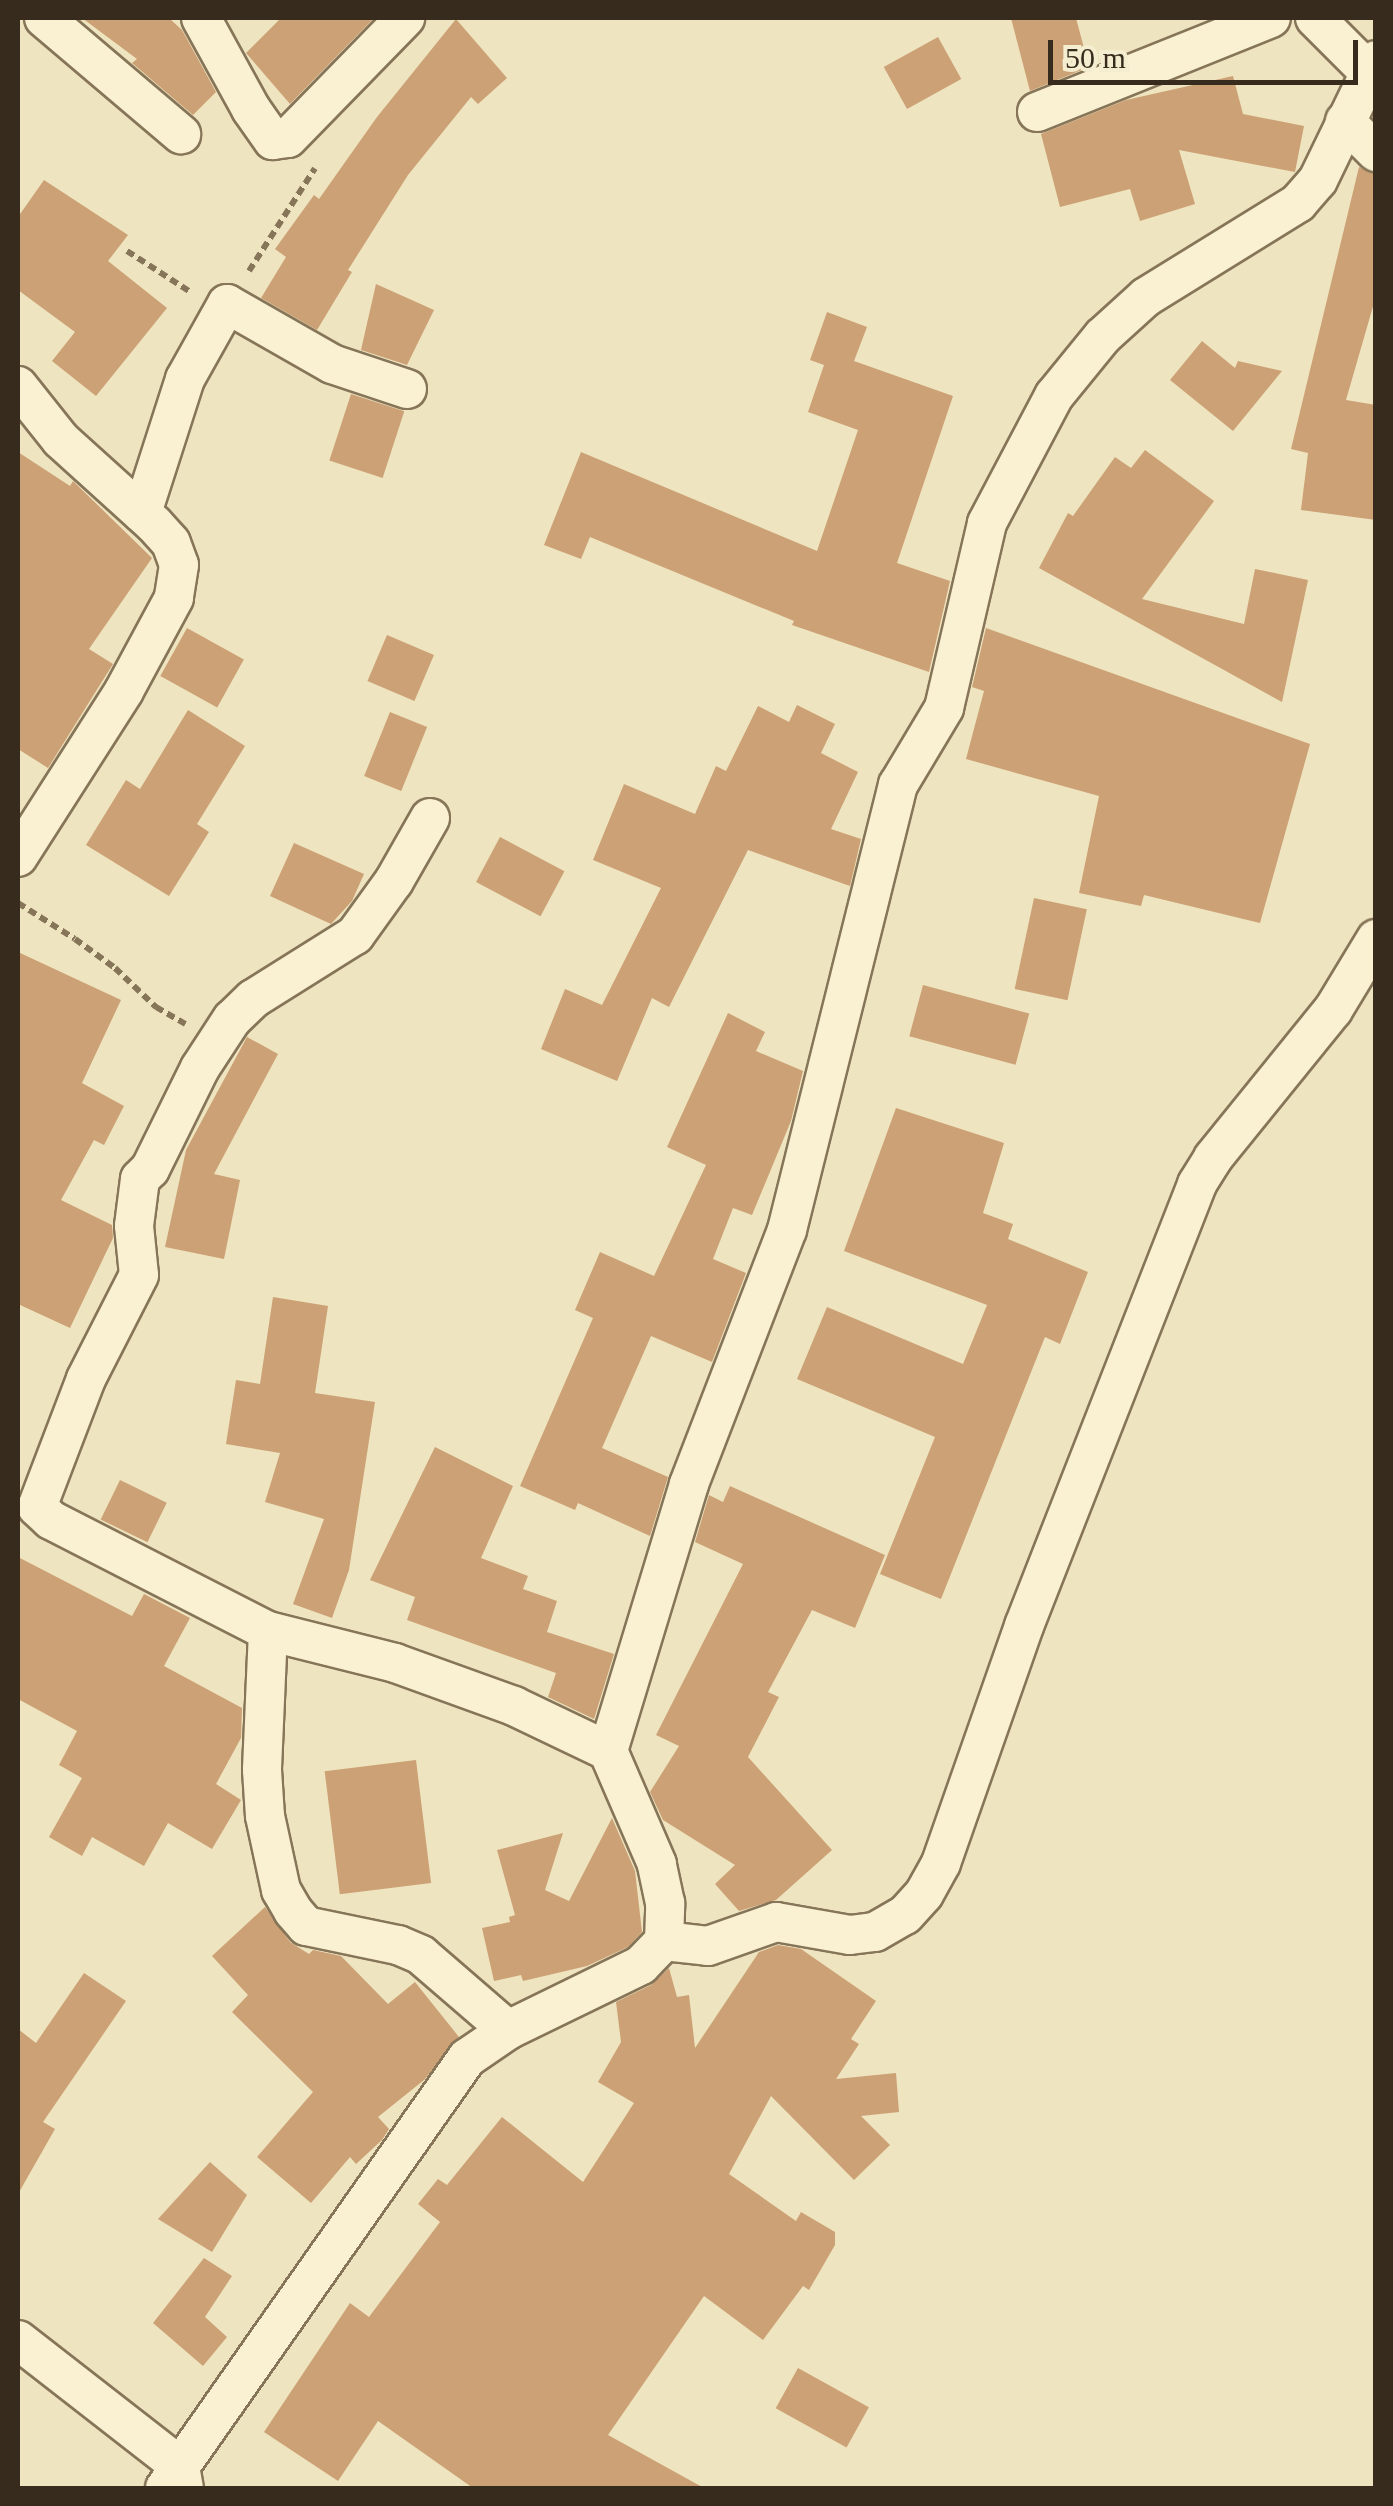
<!DOCTYPE html>
<html>
<head>
<meta charset="utf-8">
<style>
  body { margin:0 }
  #map { position:relative; width:1393px; height:2506px; overflow:hidden; background:#eee4bf; font-family:"Times New Roman",serif }
  div>[style] { position:absolute }
  [style*='--x'] { left:calc(var(--x)*1px); top:calc(var(--y)*1px); width:calc(var(--w)*1px); rotate:calc(var(--a)*1deg) }
  .building>* { inset:0; background:#cca175; transform-origin:0 0 }
  .path>* { height:6px; margin-top:-3px; transform-origin:0; background:repeating-linear-gradient(90deg,#867558 0 8px,transparent 0 13px) }
  .roads { filter:drop-shadow(2px 0 #867558) drop-shadow(-2px 0 #867558) drop-shadow(0 2px #867558) drop-shadow(0 -2px #867558) }
  .minor>* { height:38px; margin:-19px; padding:0 19px; transform-origin:19px; border-radius:19px; background:#f9f1d2 }
  span { translate:-50% -50%; white-space:nowrap; text-align:center; line-height:1.15; -webkit-text-stroke:10px #f5edcf; paint-order:stroke }
  .frame { position:absolute; inset:0; border:20px solid #362b1c; pointer-events:none }
  .scale { position:absolute; left:1048px; top:40px; width:310px; height:45px; box-sizing:border-box; border:5px solid #362b1c; border-top:0; padding-left:12px; font-size:30px; line-height:35px; white-space:nowrap; color:#362b1c; -webkit-text-stroke:8px #f5edcf; paint-order:stroke }
</style>
</head>
<body>
<div id="map">
  <div class="building">
    <i style="clip-path:polygon(82px 18px,169px 18px,182px 30px,216px 92px,193px 115px,132px 63px,137px 59px)"></i>
    <i style="clip-path:polygon(281px 18px,374px 18px,290px 104px,246px 53px)"></i>
    <i style="clip-path:polygon(1011px 18px,1076px 18px,1089px 67px,1030px 91px)"></i>
    <i style="clip-path:polygon(456px 19px,507px 78px,478px 104px,471px 97px,408px 175px,348px 270px,352px 272px,317px 330px,261px 298px,286px 257px,275px 249px,314px 195px,319px 199px,377px 117px)"></i>
    <i style="left:938px;top:37px;width:48px;height:62px;rotate:61deg"></i>
    <i style="clip-path:polygon(1233px 76px,1243px 114px,1304px 126px,1295px 172px,1179px 150px,1195px 204px,1140px 221px,1130px 189px,1060px 207px,1041px 134px,1126px 100px)"></i>
    <i style="clip-path:polygon(1359px 167px,1376px 174px,1376px 296px,1346px 400px,1376px 405px,1376px 520px,1301px 510px,1308px 453px,1291px 449px)"></i>
    <i style="clip-path:polygon(44px 180px,128px 235px,108px 261px,167px 308px,96px 396px,52px 361px,75px 332px,18px 290px,18px 217px)"></i>
    <i style="clip-path:polygon(376px 284px,434px 310px,407px 365px,361px 350px)"></i>
    <i style="clip-path:polygon(827px 312px,867px 327px,854px 361px,953px 396px,897px 563px,950px 581px,929px 672px,792px 625px,794px 621px,590px 537px,581px 559px,544px 545px,581px 452px,817px 551px,858px 430px,808px 412px,824px 365px,810px 360px)"></i>
    <i style="clip-path:polygon(1202px 341px,1235px 368px,1238px 361px,1282px 371px,1233px 431px,1170px 380px)"></i>
    <i style="left:351px;top:394px;width:56px;height:70px;rotate:18deg"></i>
    <i style="clip-path:polygon(1145px 450px,1214px 501px,1142px 599px,1244px 624px,1255px 569px,1308px 580px,1282px 702px,1039px 568px,1068px 513px,1073px 516px,1115px 457px,1131px 468px)"></i>
    <i style="clip-path:polygon(18px 452px,70px 486px,73px 481px,152px 558px,89px 649px,113px 664px,48px 768px,18px 749px)"></i>
    <i style="left:187px;top:628px;width:65px;height:55px;rotate:29deg"></i>
    <i style="clip-path:polygon(986px 628px,1310px 744px,1260px 923px,1144px 895px,1141px 906px,1079px 893px,1099px 796px,966px 759px,984px 691px,972px 687px)"></i>
    <i style="left:387px;top:635px;width:51px;height:50px;rotate:23deg"></i>
    <i style="clip-path:polygon(797px 705px,835px 724px,821px 753px,858px 772px,831px 829px,861px 839px,850px 886px,748px 850px,669px 1007px,652px 998px,617px 1081px,541px 1049px,565px 989px,602px 1005px,661px 888px,593px 860px,624px 784px,695px 814px,716px 766px,726px 771px,758px 706px,789px 722px)"></i>
    <i style="clip-path:polygon(188px 710px,245px 746px,197px 824px,209px 832px,169px 896px,86px 845px,126px 780px,140px 789px)"></i>
    <i style="left:390px;top:712px;width:40px;height:69px;rotate:22deg"></i>
    <i style="left:500px;top:837px;width:73px;height:51px;rotate:28deg"></i>
    <i style="clip-path:polygon(294px 843px,364px 874px,352px 901px,331px 924px,270px 896px)"></i>
    <i style="left:1034px;top:898px;width:54px;height:93px;rotate:12deg"></i>
    <i style="clip-path:polygon(18px 952px,121px 1000px,82px 1083px,124px 1106px,104px 1145px,94px 1140px,61px 1200px,112px 1225px,113px 1238px,70px 1328px,18px 1304px)"></i>
    <i style="left:923px;top:985px;width:110px;height:53px;rotate:15deg"></i>
    <i style="clip-path:polygon(728px 1013px,765px 1032px,756px 1051px,803px 1071px,791px 1121px,752px 1215px,733px 1208px,713px 1259px,746px 1273px,712px 1362px,651px 1336px,602px 1448px,668px 1477px,650px 1536px,578px 1503px,575px 1510px,520px 1486px,593px 1318px,575px 1310px,600px 1252px,654px 1276px,706px 1165px,667px 1147px)"></i>
    <i style="clip-path:polygon(247px 1037px,278px 1054px,214px 1174px,240px 1180px,224px 1259px,165px 1247px,186px 1150px)"></i>
    <i style="clip-path:polygon(896px 1108px,1004px 1143px,983px 1213px,1013px 1224px,1008px 1239px,1088px 1272px,1060px 1344px,1045px 1337px,941px 1599px,880px 1574px,935px 1437px,797px 1379px,827px 1307px,963px 1364px,987px 1305px,844px 1251px)"></i>
    <i style="clip-path:polygon(273px 1297px,328px 1306px,315px 1393px,375px 1402px,349px 1570px,332px 1618px,293px 1604px,324px 1519px,265px 1502px,280px 1453px,226px 1444px,236px 1380px,260px 1384px)"></i>
    <i style="clip-path:polygon(435px 1447px,513px 1486px,481px 1558px,528px 1576px,523px 1589px,557px 1601px,547px 1632px,614px 1654px,594px 1719px,548px 1697px,556px 1673px,407px 1620px,415px 1597px,370px 1580px)"></i>
    <i style="left:120px;top:1480px;width:52px;height:44px;rotate:26deg"></i>
    <i style="clip-path:polygon(730px 1486px,885px 1555px,855px 1628px,812px 1610px,768px 1692px,779px 1697px,748px 1757px,832px 1850px,776px 1900px,739px 1911px,715px 1884px,735px 1865px,663px 1820px,650px 1792px,679px 1746px,656px 1735px,743px 1564px,695px 1542px,709px 1495px,723px 1502px)"></i>
    <i style="clip-path:polygon(18px 1557px,132px 1616px,144px 1594px,190px 1618px,164px 1666px,242px 1708px,241px 1738px,216px 1784px,241px 1800px,212px 1849px,168px 1823px,144px 1866px,92px 1837px,82px 1856px,49px 1837px,82px 1778px,59px 1765px,77px 1731px,18px 1699px)"></i>
    <i style="left:416px;top:1760px;width:124px;height:92px;rotate:83deg"></i>
    <i style="clip-path:polygon(612px 1818px,635px 1871px,642px 1932px,628px 1947px,587px 1966px,523px 1981px,521px 1975px,494px 1981px,482px 1928px,510px 1922px,509px 1917px,515px 1915px,497px 1850px,563px 1833px,545px 1890px,569px 1901px)"></i>
    <i style="clip-path:polygon(265px 1907px,290px 1942px,309px 1954px,313px 1950px,341px 1956px,388px 2004px,415px 1982px,459px 2037px,424px 2080px,378px 2117px,389px 2129px,382px 2140px,356px 2164px,350px 2157px,311px 2203px,257px 2157px,313px 2092px,232px 2012px,248px 1995px,212px 1956px)"></i>
    <i style="clip-path:polygon(778px 1945px,801px 1949px,876px 2001px,851px 2039px,859px 2044px,836px 2079px,896px 2073px,899px 2112px,861px 2116px,890px 2145px,854px 2180px,771px 2096px,729px 2174px,796px 2221px,801px 2212px,835px 2232px,835px 2245px,809px 2290px,803px 2286px,763px 2340px,704px 2296px,608px 2435px,704px 2488px,473px 2488px,378px 2421px,338px 2481px,264px 2432px,350px 2303px,369px 2317px,440px 2222px,418px 2204px,438px 2179px,447px 2185px,502px 2117px,583px 2182px,634px 2103px,598px 2082px,621px 2042px,616px 2002px,651px 1985px,669px 1968px,677px 1997px,689px 1995px,695px 2048px,759px 1952px)"></i>
    <i style="clip-path:polygon(84px 1973px,126px 2001px,43px 2122px,55px 2129px,18px 2194px,18px 2029px,36px 2043px)"></i>
    <i style="clip-path:polygon(210px 2162px,247px 2195px,212px 2252px,158px 2219px)"></i>
    <i style="clip-path:polygon(204px 2258px,232px 2276px,205px 2317px,227px 2337px,203px 2366px,153px 2323px)"></i>
    <i style="left:798px;top:2368px;width:81px;height:46px;rotate:29deg"></i>
  </div>
  <div class="path">
    <i style="--x:127;--y:251;--w:77;--a:32.9"></i>
    <i style="--x:249;--y:271;--w:122;--a:-57.3"></i>
    <i style="--x:18;--y:903;--w:67;--a:32.3"></i>
    <i style="--x:75;--y:939;--w:49;--a:35.9"></i>
    <i style="--x:115;--y:968;--w:57;--a:43.6"></i>
    <i style="--x:156;--y:1007;--w:34;--a:30"></i>
  </div>
  <div class="roads">
    <div class="minor">
      <i style="--x:44;--y:18;--w:180;--a:40.3"></i>
      <i style="--x:201;--y:18;--w:104;--a:61.2"></i>
      <i style="--x:251;--y:109;--w:38;--a:55"></i>
      <i style="--x:273;--y:140;--w:15;--a:-8"></i>
      <i style="--x:288;--y:138;--w:168;--a:-45.7"></i>
      <i style="--x:1315;--y:18;--w:75;--a:45"></i>
      <i style="--x:1037;--y:112;--w:252;--a:-21.9"></i>
      <i style="--x:1345;--y:121;--w:44;--a:45"></i>
      <i style="--x:18;--y:386;--w:69;--a:51.5"></i>
      <i style="--x:61;--y:440;--w:125;--a:42.1"></i>
      <i style="--x:154;--y:524;--w:25;--a:48"></i>
      <i style="--x:171;--y:543;--w:23;--a:70"></i>
      <i style="--x:179;--y:565;--w:33;--a:99"></i>
      <i style="--x:174;--y:598;--w:106;--a:118.3"></i>
      <i style="--x:124;--y:691;--w:197;--a:122.6"></i>
      <i style="--x:142;--y:513;--w:141;--a:-72.2"></i>
      <i style="--x:185;--y:379;--w:86;--a:-60.8"></i>
      <i style="--x:227;--y:304;--w:121;--a:29.7"></i>
      <i style="--x:332;--y:364;--w:79;--a:18.4"></i>
      <i style="--x:430;--y:818;--w:73;--a:119.7"></i>
      <i style="--x:394;--y:881;--w:67;--a:125.8"></i>
      <i style="--x:355;--y:935;--w:120;--a:147.9"></i>
      <i style="--x:253;--y:999;--w:29;--a:136"></i>
      <i style="--x:232;--y:1019;--w:59;--a:123.1"></i>
      <i style="--x:200;--y:1068;--w:113;--a:116.3"></i>
      <i style="--x:150;--y:1169;--w:14;--a:135"></i>
      <i style="--x:140;--y:1179;--w:47;--a:97.3"></i>
      <i style="--x:134;--y:1226;--w:49;--a:84.2"></i>
      <i style="--x:139;--y:1275;--w:117;--a:117"></i>
      <i style="--x:86;--y:1379;--w:137;--a:110.9"></i>
      <i style="--x:37;--y:1507;--w:19;--a:43"></i>
      <i style="--x:51;--y:1520;--w:244;--a:27.1"></i>
      <i style="--x:268;--y:1631;--w:131;--a:14.1"></i>
      <i style="--x:395;--y:1663;--w:127;--a:19.9"></i>
      <i style="--x:514;--y:1706;--w:104;--a:25.6"></i>
      <i style="--x:268;--y:1631;--w:139;--a:92.5"></i>
      <i style="--x:262;--y:1770;--w:46;--a:86.3"></i>
      <i style="--x:265;--y:1816;--w:76;--a:77.8"></i>
      <i style="--x:281;--y:1890;--w:24;--a:60"></i>
      <i style="--x:293;--y:1911;--w:20;--a:49"></i>
      <i style="--x:306;--y:1926;--w:94;--a:11.7"></i>
      <i style="--x:398;--y:1945;--w:25;--a:23"></i>
      <i style="--x:421;--y:1955;--w:115;--a:40.8"></i>
      <i style="--x:664;--y:1941;--w:44;--a:6.5"></i>
      <i style="--x:708;--y:1946;--w:72;--a:-19.4"></i>
      <i style="--x:776;--y:1922;--w:75;--a:10"></i>
      <i style="--x:850;--y:1935;--w:25;--a:-7"></i>
      <i style="--x:875;--y:1932;--w:34;--a:-30"></i>
      <i style="--x:905;--y:1915;--w:28;--a:-48"></i>
      <i style="--x:924;--y:1894;--w:35;--a:-61"></i>
      <i style="--x:941;--y:1863;--w:251;--a:-70.7"></i>
      <i style="--x:1024;--y:1626;--w:475;--a:-68.6"></i>
      <i style="--x:1197;--y:1184;--w:31;--a:-58"></i>
      <i style="--x:1213;--y:1158;--w:191;--a:-51"></i>
      <i style="--x:1333;--y:1010;--w:83;--a:-58.8"></i>
      <i style="--x:18;--y:2340;--w:205;--a:37.9"></i>
      <i style="--x:180;--y:2466;--w:22;--a:80"></i>
      <i style="--x:165;--y:2488;--w:525;--a:-54.92"></i>
      <i style="--x:467;--y:2058;--w:50;--a:-34.3"></i>
      <i style="--x:508;--y:2030;--w:148;--a:-26"></i>
      <i style="--x:641;--y:1965;--w:33;--a:-46"></i>
      <i style="--x:664;--y:1941;--w:38;--a:-88"></i>
      <i style="--x:665;--y:1903;--w:40;--a:-102"></i>
      <i style="--x:657;--y:1864;--w:123;--a:-113.4"></i>
      <i style="--x:608;--y:1751;--w:279;--a:-73.1"></i>
      <i style="--x:689;--y:1484;--w:272;--a:-68.9"></i>
      <i style="--x:787;--y:1230;--w:459;--a:-76"></i>
      <i style="--x:898;--y:785;--w:90;--a:-59.1"></i>
      <i style="--x:944;--y:708;--w:190;--a:-76.9"></i>
      <i style="--x:987;--y:523;--w:144;--a:-62.2"></i>
      <i style="--x:1054;--y:396;--w:77;--a:-50.8"></i>
      <i style="--x:1103;--y:336;--w:58;--a:-42.2"></i>
      <i style="--x:1146;--y:297;--w:179;--a:-31.7"></i>
      <i style="--x:1298;--y:203;--w:30;--a:-49"></i>
      <i style="--x:1318;--y:180;--w:133;--a:-64.2"></i>
    </div>
  </div>
  <div class="frame"></div>
  <div class="scale">50 m</div>
</div>
</body>
</html>
